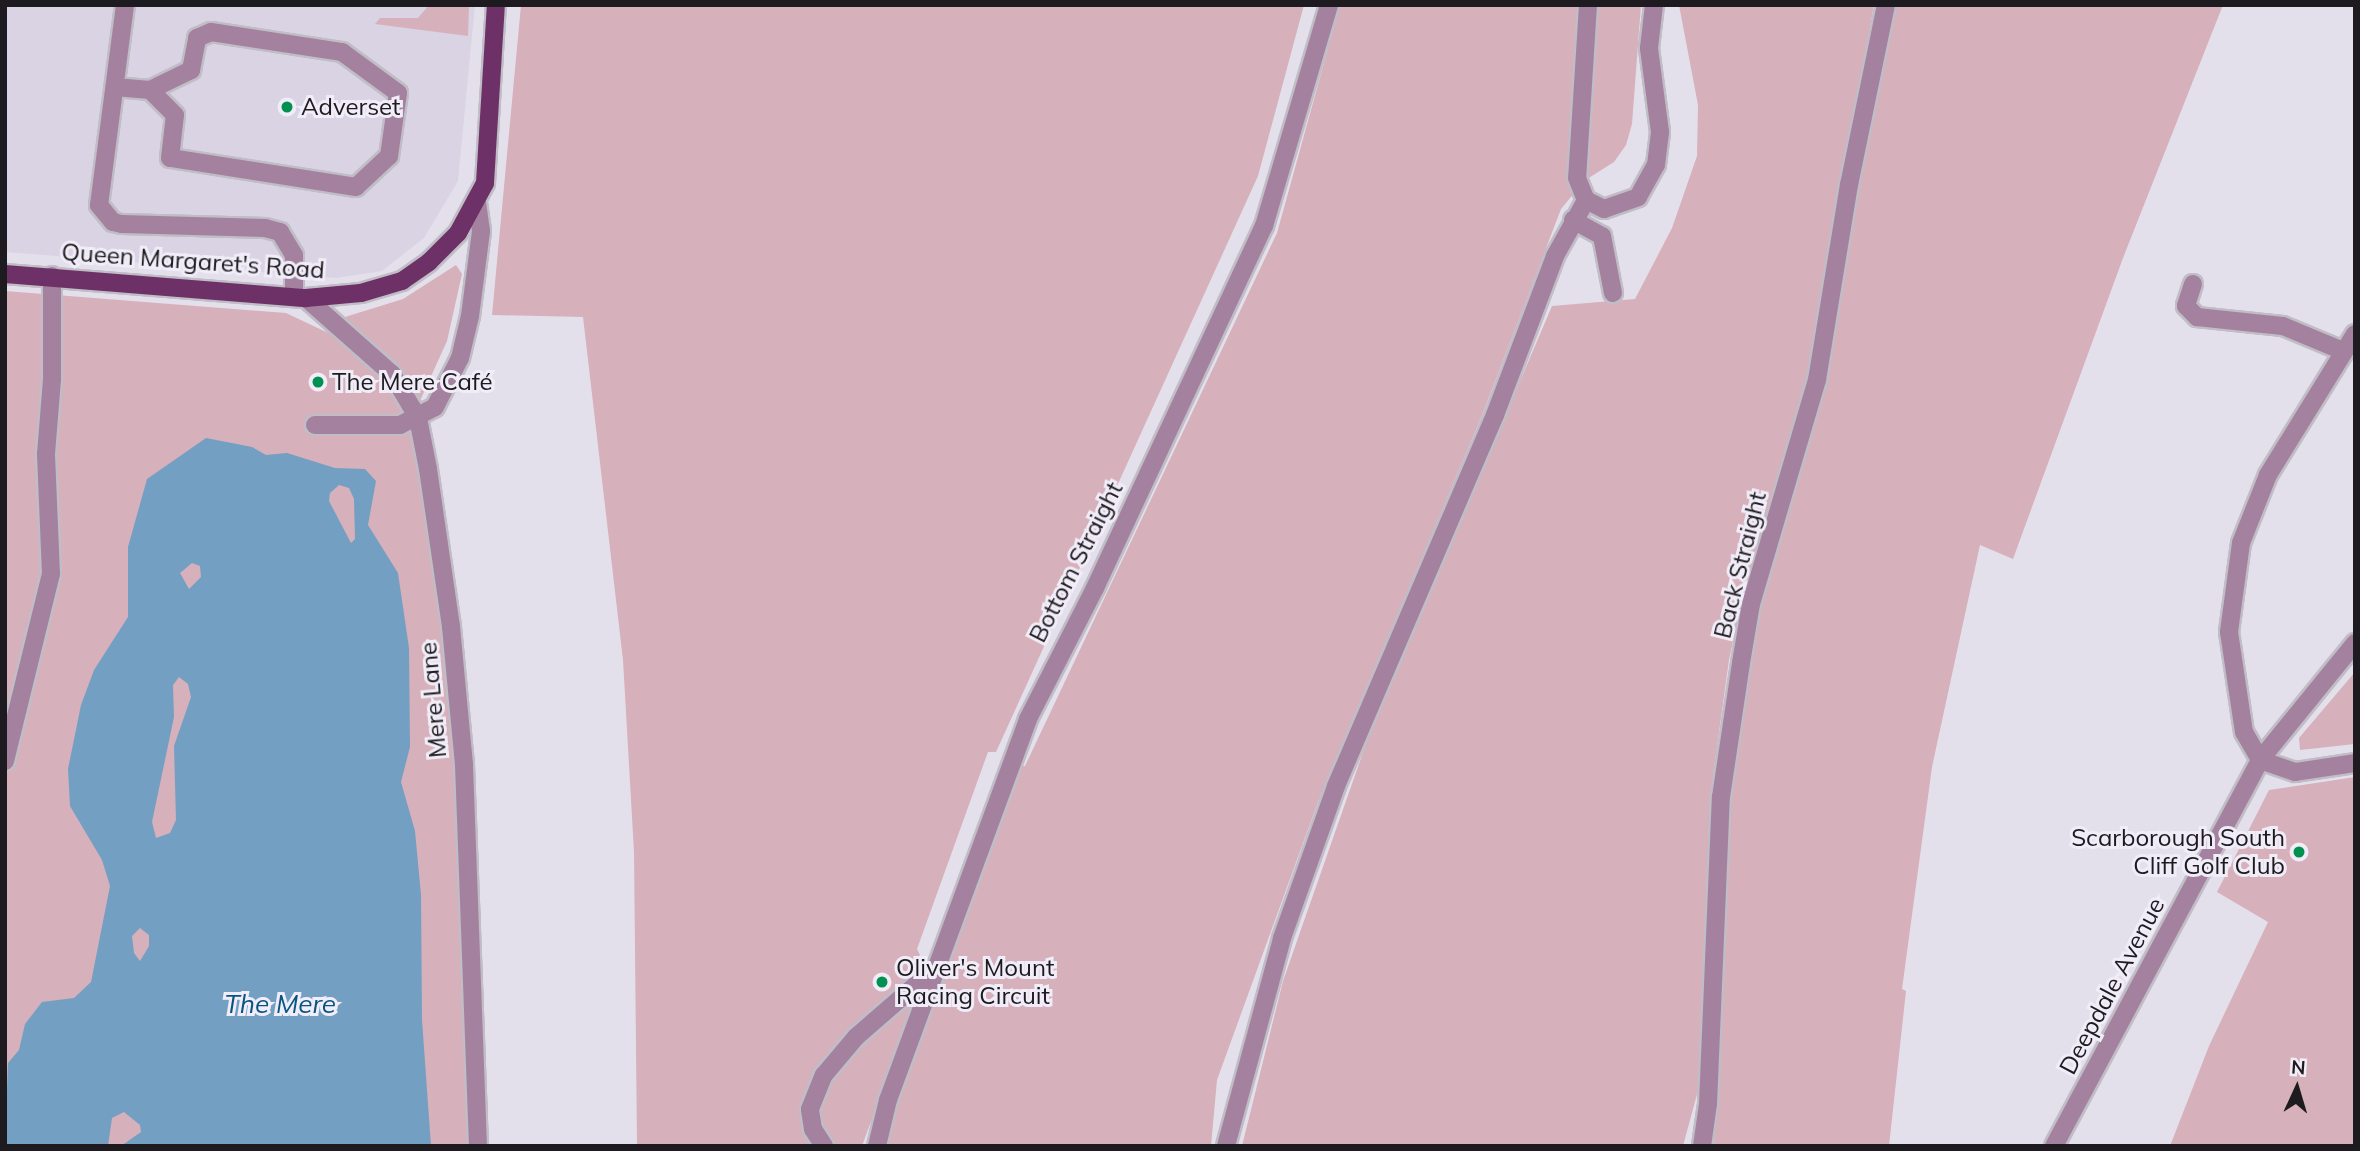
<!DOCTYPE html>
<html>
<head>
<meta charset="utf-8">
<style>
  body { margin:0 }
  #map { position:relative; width:2360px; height:1151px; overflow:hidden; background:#e4e0eb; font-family:Mulish,sans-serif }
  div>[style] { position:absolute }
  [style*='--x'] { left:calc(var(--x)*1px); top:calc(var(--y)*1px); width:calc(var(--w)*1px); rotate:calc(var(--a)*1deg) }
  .built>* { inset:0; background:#d9d3e4 }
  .green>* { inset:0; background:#d6b0ba }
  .water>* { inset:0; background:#739fc2 }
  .roads { filter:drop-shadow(2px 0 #c0bdc6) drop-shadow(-2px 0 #c0bdc6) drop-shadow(0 2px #c0bdc6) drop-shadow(0 -2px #c0bdc6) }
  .minor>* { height:18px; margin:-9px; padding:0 9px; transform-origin:9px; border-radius:9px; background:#a4829f }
  .major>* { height:18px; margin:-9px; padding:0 9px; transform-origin:9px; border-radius:9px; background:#6d3167 }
  .dots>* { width:19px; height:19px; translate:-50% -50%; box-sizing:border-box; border:4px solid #f1edf8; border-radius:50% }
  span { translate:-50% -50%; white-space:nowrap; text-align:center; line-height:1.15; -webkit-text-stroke:6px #f1edf8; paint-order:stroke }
  .poi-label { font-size:24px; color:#1d1b1f }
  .left { translate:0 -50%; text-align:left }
  .right { translate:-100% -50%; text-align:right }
  .street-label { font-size:24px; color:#1d1b1f }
  .water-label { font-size:26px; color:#075481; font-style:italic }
  .frame { position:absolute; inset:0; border:7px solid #1d1b1f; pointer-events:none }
  .north { position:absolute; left:2262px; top:1053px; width:70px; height:70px; -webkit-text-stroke:5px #f1edf8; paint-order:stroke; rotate:4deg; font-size:19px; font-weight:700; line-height:28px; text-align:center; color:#1d1b1f }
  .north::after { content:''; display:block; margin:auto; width:24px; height:32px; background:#1d1b1f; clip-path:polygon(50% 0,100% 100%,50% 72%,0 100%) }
</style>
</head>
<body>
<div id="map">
  <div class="built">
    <i style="clip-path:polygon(5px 5px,475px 5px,458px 181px,424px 238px,382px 271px,336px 278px,5px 252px)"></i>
  </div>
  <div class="green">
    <i style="clip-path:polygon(429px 5px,469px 5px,468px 36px,375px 24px,380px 18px,418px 18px)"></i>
    <i style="clip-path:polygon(521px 5px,1304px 5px,1258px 176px,996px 752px,988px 752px,917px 949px,920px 955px,913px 961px,919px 991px,862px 1146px,637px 1146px,634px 852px,623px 660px,583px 317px,492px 315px)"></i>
    <i style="clip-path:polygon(1340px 5px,1641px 5px,1632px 124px,1626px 145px,1614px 162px,1584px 181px,1561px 209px,1483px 413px,1318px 802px,1217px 1080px,1211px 1146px,888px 1146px,904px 1081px,1017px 766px,1025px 766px,1277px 233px)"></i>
    <i style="clip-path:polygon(1679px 5px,1874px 5px,1806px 379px,1743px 595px,1729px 660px,1710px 798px,1699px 1087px,1683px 1146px,1242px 1146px,1283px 981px,1367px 741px,1552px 306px,1635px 299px,1672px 228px,1697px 156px,1698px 105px)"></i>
    <i style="clip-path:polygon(1894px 5px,2223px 5px,2123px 258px,2013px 559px,1980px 545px,1932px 767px,1902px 989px,1906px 991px,1889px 1146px,1714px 1146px,1727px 799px,1759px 604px,1856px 193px)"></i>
    <i style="clip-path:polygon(456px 265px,462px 274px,447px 341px,419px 403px,403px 376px,345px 317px,403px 299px)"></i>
    <i style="clip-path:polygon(5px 291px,286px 313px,341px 339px,381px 375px,406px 413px,432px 530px,454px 710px,474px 1146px,5px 1146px)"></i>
    <i style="clip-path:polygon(2355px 672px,2355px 744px,2300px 750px,2299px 738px)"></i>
    <i style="clip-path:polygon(2355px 777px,2355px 1146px,2170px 1146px,2209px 1046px,2268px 922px,2217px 892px,2269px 790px)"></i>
  </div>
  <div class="water">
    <i style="clip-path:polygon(evenodd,206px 438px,252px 447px,266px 455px,287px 453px,335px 468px,365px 469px,376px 481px,368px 525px,398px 573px,409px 648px,410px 747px,401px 782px,415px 831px,421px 895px,422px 1020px,431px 1146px,121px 1146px,141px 1132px,140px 1125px,124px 1112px,112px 1118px,108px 1146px,5px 1146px,8px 1063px,19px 1050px,25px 1024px,42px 1002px,74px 998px,91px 982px,110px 886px,102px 860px,70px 806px,68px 769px,81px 705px,94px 670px,128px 617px,128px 547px,147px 479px,206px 438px,339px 485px,349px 488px,354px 499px,355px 539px,351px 543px,329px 501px,330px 493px,339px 485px,206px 438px,192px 563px,200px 566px,201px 577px,189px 589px,180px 573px,192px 563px,206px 438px,179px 677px,188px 684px,191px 697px,174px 746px,176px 820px,170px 833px,156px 838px,152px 822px,174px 717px,173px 685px,179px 677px,206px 438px,140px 928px,149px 935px,149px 946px,140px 961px,134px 953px,132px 936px,140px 928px)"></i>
  </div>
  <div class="roads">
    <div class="minor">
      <i style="--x:125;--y:5;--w:202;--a:97.4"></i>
      <i style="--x:99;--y:205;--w:22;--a:51"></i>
      <i style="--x:113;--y:222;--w:9;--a:13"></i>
      <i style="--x:122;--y:224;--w:143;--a:1.6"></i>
      <i style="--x:265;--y:228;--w:16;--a:15"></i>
      <i style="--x:280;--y:232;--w:27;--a:59"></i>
      <i style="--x:294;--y:255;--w:42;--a:90"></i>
      <i style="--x:1588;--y:5;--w:173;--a:93.6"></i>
      <i style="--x:1577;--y:178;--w:24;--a:68"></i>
      <i style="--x:1586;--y:200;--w:20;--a:27"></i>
      <i style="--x:1604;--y:209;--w:36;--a:-19"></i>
      <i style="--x:1638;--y:197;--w:37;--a:-61"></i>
      <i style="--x:1656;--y:165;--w:33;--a:-83"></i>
      <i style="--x:1660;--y:132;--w:85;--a:-97.5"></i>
      <i style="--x:1649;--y:48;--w:43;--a:-83.4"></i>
      <i style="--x:115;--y:87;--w:35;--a:5"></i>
      <i style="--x:150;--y:90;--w:46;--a:-26"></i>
      <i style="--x:191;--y:70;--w:33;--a:-79"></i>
      <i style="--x:197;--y:38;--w:15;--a:-23"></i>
      <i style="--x:211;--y:32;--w:133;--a:8.7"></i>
      <i style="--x:342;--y:52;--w:69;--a:36.2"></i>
      <i style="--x:398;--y:93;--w:64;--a:98.1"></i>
      <i style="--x:389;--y:156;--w:45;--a:136.8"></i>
      <i style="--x:356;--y:187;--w:188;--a:-171.1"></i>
      <i style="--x:170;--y:158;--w:43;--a:-83.4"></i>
      <i style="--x:175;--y:115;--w:35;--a:-135"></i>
      <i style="--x:1573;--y:220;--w:33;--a:29"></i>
      <i style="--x:1602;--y:236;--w:58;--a:79.1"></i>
      <i style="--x:2193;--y:284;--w:23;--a:108"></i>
      <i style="--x:2186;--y:306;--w:16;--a:45"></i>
      <i style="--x:2197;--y:317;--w:86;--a:6"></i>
      <i style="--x:2283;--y:326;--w:65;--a:22.6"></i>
      <i style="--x:306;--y:298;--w:115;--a:41.5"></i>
      <i style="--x:392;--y:374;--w:51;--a:59.4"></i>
      <i style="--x:418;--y:418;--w:52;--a:78.9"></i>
      <i style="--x:428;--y:469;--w:160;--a:81.7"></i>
      <i style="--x:451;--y:627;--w:139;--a:84.6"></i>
      <i style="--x:464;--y:765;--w:381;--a:87.9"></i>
      <i style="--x:2355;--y:334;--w:166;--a:121.7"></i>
      <i style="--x:2268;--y:475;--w:73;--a:111.7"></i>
      <i style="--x:2241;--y:543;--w:90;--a:97.7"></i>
      <i style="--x:2229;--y:632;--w:101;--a:81.5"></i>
      <i style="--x:2244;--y:732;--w:32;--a:60"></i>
      <i style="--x:2260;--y:760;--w:37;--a:19"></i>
      <i style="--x:2295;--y:772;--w:61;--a:-8.5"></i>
      <i style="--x:315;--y:425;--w:85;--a:0"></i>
      <i style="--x:400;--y:425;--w:39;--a:-27"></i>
      <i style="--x:435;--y:407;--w:55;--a:-63"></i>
      <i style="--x:460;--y:358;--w:43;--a:-76.6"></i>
      <i style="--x:470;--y:316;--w:86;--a:-82.6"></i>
      <i style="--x:481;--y:231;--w:28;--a:-98"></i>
      <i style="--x:5;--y:761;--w:193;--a:-76.2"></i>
      <i style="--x:51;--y:574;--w:120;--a:-92.4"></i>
      <i style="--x:46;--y:454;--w:75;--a:-85.4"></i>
      <i style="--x:52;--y:379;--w:103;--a:-90"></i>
      <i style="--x:824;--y:1146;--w:20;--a:-123"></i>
      <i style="--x:813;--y:1129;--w:20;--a:-99"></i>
      <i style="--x:810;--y:1109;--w:37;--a:-68"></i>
      <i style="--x:824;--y:1075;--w:50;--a:-49.9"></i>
      <i style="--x:856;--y:1037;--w:102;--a:-41"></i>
      <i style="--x:877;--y:1146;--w:47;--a:-76.6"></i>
      <i style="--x:888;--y:1100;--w:406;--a:-69.8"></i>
      <i style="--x:1028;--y:719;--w:147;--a:-62.9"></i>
      <i style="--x:1095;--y:588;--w:400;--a:-65"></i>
      <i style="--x:1264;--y:226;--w:230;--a:-73.6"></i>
      <i style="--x:1226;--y:1146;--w:215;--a:-74.9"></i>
      <i style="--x:1282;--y:938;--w:161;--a:-70.4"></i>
      <i style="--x:1336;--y:786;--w:404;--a:-66.8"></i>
      <i style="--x:1495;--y:415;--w:170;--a:-69.3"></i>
      <i style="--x:1555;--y:256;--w:64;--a:-61"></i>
      <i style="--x:1702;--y:1146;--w:42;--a:-81.9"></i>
      <i style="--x:1708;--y:1104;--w:307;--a:-87.6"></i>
      <i style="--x:1721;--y:797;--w:135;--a:-81.5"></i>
      <i style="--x:1741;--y:663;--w:60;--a:-80.4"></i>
      <i style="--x:1751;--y:604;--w:234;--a:-73.6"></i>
      <i style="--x:1817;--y:380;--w:198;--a:-80.7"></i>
      <i style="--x:1849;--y:185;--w:184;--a:-78.4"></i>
      <i style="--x:2054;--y:1146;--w:438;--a:-61.9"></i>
      <i style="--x:2260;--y:760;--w:151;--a:-50.9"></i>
    </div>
    <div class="major">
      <i style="--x:5;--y:274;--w:302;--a:4.6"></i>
      <i style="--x:306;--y:298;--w:55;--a:-5.2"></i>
      <i style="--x:361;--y:293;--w:43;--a:-16.3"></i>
      <i style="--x:402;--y:281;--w:33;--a:-35"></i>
      <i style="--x:429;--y:262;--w:41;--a:-45"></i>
      <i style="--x:458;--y:233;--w:57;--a:-61.6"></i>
      <i style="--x:485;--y:183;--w:178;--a:-86.5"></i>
    </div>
  </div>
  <div class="dots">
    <i style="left:287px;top:107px;background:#009050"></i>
    <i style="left:318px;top:382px;background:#009050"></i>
    <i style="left:2299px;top:852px;background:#009050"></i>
    <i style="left:882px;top:982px;background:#009050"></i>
  </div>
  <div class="poi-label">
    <span class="left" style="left:301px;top:107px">Adverset</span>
    <span class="left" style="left:332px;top:382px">The Mere Café</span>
    <span class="right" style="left:2285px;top:852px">Scarborough South<br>Cliff Golf Club</span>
    <span class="left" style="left:896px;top:982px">Oliver's Mount<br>Racing Circuit</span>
  </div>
  <div class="street-label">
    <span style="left:193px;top:261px;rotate:4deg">Queen Margaret's Road</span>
    <span style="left:1076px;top:562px;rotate:-63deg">Bottom Straight</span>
    <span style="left:1740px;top:565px;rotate:-76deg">Back Straight</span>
    <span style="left:433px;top:700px;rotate:-95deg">Mere Lane</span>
    <span style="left:2112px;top:986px;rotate:-62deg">Deepdale Avenue</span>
  </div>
  <div class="water-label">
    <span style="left:280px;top:1004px">The Mere</span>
  </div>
  <div class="frame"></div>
  <div class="north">N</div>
</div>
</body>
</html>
